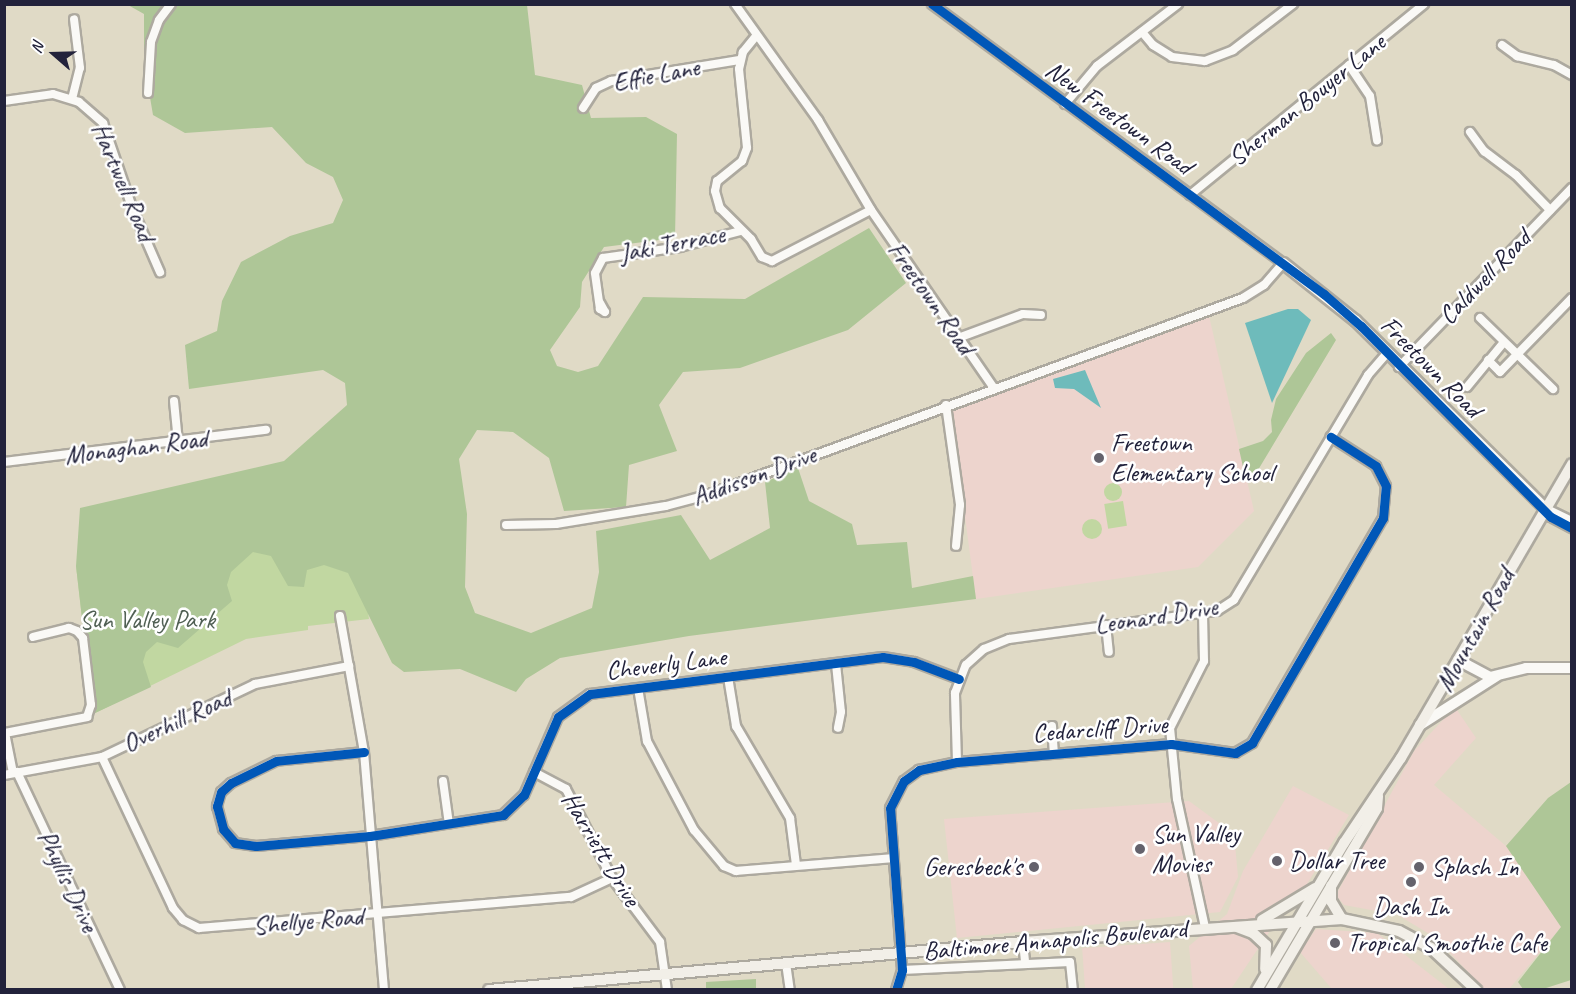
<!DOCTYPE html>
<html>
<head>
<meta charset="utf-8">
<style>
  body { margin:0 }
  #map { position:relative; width:1576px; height:994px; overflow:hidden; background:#e0dac6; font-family:Caveat,sans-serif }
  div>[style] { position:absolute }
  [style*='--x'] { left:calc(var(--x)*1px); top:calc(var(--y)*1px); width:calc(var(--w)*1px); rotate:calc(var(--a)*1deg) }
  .built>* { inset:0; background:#edd4cd; transform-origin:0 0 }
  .green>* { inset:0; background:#c1d7a1; transform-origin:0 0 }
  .round { border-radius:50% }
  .forest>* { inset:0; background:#aec697 }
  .water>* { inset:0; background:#6ebbbb }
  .roads { filter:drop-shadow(2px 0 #ada99f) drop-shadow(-2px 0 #ada99f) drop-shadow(0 2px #ada99f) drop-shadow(0 -2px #ada99f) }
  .minor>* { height:8px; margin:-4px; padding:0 4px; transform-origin:4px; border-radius:4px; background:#faf9f6 }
  .tertiary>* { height:10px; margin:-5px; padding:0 5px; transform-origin:5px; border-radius:5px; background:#faf9f6 }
  .secondary>* { height:10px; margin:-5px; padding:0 5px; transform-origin:5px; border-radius:5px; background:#f2efe8 }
  .cycleway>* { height:9px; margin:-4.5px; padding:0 4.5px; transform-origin:4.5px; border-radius:4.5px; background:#0057b8 }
  .dots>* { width:16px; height:16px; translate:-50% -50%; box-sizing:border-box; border:3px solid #fff; border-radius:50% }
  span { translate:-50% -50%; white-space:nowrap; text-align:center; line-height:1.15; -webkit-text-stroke:5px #fff; paint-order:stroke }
  .street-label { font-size:26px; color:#22223b }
  .poi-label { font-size:26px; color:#22223b }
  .left { translate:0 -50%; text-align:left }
  .right { translate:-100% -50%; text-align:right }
  .park-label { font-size:26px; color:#516054 }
  .frame { position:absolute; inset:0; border:6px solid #22223b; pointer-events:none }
  .north { position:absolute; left:24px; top:24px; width:60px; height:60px; -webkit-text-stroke:4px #fff; paint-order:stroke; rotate:290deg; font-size:16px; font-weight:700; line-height:24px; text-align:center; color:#22223b }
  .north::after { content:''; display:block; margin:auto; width:21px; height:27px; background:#22223b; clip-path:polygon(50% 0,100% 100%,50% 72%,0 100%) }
</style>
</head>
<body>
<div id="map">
  <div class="built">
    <i style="clip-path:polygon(1209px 316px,1254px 511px,1198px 567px,976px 599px,951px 412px)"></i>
    <i style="clip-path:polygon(1455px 707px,1476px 738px,1434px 785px,1506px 846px,1561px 927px,1509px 989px,1484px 989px,1436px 938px,1398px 915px,1344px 905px,1336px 895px,1414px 751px)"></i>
    <i style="clip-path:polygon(1293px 786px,1349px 815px,1304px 889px,1288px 904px,1231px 989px,1193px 989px,1189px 946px,1227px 914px,1243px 871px)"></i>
    <i style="clip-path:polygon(1189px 801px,1234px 834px,1238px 877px,1220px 912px,957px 938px,944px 819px)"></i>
    <i style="clip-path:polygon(1316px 929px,1377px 933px,1449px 989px,1332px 989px,1300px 952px)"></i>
    <i style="left:1170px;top:942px;width:47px;height:88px;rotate:86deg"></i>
  </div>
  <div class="green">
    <i class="round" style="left:1104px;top:483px;width:18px;height:18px"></i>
    <i style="left:1123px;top:501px;width:25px;height:19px;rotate:81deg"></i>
    <i class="round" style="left:1082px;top:519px;width:20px;height:20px"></i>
    <i style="clip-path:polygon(356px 530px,369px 619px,308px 626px,308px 630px,246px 639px,93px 714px,76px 566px)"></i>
  </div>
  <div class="forest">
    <i style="clip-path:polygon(128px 5px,527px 5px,535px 75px,582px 85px,591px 118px,646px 117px,677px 134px,675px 238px,604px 247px,582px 282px,580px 307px,550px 350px,557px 366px,578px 372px,598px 366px,643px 297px,745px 299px,869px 228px,906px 283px,848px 330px,740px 368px,683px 372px,659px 405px,677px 451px,629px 465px,626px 507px,564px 511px,549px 458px,513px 432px,477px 430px,459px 459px,467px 514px,465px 587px,475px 613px,531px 633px,592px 608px,599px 572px,596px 531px,681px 515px,710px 560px,770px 528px,765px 482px,798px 468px,809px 501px,852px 524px,857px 545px,907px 542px,912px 588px,973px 576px,976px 599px,689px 636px,560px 658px,526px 679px,516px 692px,460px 669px,404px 672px,392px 663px,348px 573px,324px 565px,307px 570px,304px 587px,288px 586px,271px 556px,253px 552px,231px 572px,227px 585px,232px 601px,178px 648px,157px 642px,146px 652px,143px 662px,151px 687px,93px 714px,76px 566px,80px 508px,284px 461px,347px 405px,345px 383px,323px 370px,189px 389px,185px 345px,217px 331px,222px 301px,241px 262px,290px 236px,333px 223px,343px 200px,333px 177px,306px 163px,272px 127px,185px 133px,153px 115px,144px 62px,144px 14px)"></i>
    <i style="clip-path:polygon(1331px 333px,1336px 340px,1255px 475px,1243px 467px,1239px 449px,1263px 441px,1272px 432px,1271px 420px,1276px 399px,1306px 353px)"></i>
    <i style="clip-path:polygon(1571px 782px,1571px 980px,1543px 989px,1523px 989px,1518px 982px,1561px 927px,1506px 846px,1548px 798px)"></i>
    <i style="clip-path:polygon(756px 979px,756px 989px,706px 989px,706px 982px)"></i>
  </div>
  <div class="water">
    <i style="clip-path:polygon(1288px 309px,1298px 309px,1311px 320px,1272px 403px,1245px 323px)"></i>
    <i style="clip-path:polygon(1085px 370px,1101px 408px,1074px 389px,1055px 388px,1053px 379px)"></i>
  </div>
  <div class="roads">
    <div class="minor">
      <i style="--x:735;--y:4;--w:143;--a:54.4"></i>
      <i style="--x:818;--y:120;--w:104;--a:59.5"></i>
      <i style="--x:871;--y:210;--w:216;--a:55.4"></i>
      <i style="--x:1142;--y:32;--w:17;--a:50"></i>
      <i style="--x:1153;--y:45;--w:22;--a:32"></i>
      <i style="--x:1172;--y:57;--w:33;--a:7"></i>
      <i style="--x:1205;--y:61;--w:30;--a:-21"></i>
      <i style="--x:1233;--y:50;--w:76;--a:-37.5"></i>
      <i style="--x:756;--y:36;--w:21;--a:129"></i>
      <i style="--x:743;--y:52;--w:17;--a:103"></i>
      <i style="--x:739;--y:69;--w:79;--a:84.2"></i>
      <i style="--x:747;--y:148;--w:14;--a:111"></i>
      <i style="--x:742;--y:161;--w:32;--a:141"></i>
      <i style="--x:717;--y:181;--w:10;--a:101"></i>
      <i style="--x:715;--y:191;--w:18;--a:74"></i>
      <i style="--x:720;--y:208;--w:44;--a:45"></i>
      <i style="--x:751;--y:239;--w:21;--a:59"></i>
      <i style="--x:762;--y:257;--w:11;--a:22"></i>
      <i style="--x:772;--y:261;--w:111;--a:-27.3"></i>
      <i style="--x:1502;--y:45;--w:19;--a:36"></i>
      <i style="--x:1517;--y:56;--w:38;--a:14"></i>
      <i style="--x:1554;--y:65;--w:21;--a:29"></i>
      <i style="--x:1349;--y:65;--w:37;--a:56"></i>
      <i style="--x:1370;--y:96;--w:45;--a:81"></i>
      <i style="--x:148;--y:93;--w:51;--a:-86.6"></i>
      <i style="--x:151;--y:42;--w:23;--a:-70"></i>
      <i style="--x:159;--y:20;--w:20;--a:-53"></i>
      <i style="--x:72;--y:99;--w:32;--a:-76"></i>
      <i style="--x:80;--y:68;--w:49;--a:-97"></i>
      <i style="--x:4;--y:101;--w:49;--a:-8.1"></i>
      <i style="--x:53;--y:94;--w:27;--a:17"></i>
      <i style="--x:79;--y:102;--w:32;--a:41"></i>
      <i style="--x:103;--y:123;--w:92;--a:71"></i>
      <i style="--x:133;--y:210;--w:68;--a:66.5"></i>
      <i style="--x:1065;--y:104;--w:50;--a:-49.9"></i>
      <i style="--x:1097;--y:66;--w:102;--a:-37.4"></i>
      <i style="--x:583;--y:108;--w:24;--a:-57"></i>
      <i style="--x:596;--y:88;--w:17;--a:-25"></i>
      <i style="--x:611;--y:81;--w:130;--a:-9.3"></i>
      <i style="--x:1470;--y:132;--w:24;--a:54"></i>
      <i style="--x:1484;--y:151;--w:40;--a:37"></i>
      <i style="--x:1516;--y:175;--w:49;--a:45.8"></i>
      <i style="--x:1190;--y:195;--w:302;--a:-39.2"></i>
      <i style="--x:600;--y:303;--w:10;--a:61"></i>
      <i style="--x:605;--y:312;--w:6;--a:-149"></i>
      <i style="--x:600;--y:309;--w:36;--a:-98"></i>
      <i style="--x:595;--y:273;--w:17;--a:-62"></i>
      <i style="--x:603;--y:258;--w:78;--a:-8.1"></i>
      <i style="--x:680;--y:247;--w:62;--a:-14.9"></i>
      <i style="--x:1480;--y:318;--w:102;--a:44.2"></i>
      <i style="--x:958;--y:338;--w:69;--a:-20.3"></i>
      <i style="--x:1023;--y:314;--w:18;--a:3"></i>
      <i style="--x:1488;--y:360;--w:17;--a:45"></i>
      <i style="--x:1500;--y:372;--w:103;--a:-45.8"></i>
      <i style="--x:1399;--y:367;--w:249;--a:-46"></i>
      <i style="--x:1467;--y:387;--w:58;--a:-50.6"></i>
      <i style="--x:174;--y:401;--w:41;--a:84.4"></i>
      <i style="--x:946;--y:405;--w:101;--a:82"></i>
      <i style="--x:960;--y:505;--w:41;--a:95.6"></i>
      <i style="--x:4;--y:462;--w:264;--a:-7"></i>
      <i style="--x:1544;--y:507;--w:12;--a:55"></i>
      <i style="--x:1551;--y:517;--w:24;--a:28"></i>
      <i style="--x:1545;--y:508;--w:30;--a:26"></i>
      <i style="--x:506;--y:525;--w:50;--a:-1.1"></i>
      <i style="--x:556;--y:524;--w:111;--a:-9.3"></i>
      <i style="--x:666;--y:506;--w:39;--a:-15"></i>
      <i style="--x:704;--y:496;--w:574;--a:-20.17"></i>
      <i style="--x:1243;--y:298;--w:25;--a:-32"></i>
      <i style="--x:1264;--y:285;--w:29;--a:-49"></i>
      <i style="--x:1283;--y:263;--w:436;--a:-143.6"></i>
      <i style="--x:1203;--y:613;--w:48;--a:88.8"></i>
      <i style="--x:1204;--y:661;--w:75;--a:116.9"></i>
      <i style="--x:1170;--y:728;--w:71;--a:84.4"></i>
      <i style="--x:1177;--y:799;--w:131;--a:77.7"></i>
      <i style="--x:340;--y:616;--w:138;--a:80"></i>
      <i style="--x:364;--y:752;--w:239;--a:85.2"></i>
      <i style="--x:1106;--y:625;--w:27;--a:84"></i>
      <i style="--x:836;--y:664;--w:48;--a:84.1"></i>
      <i style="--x:841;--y:712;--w:16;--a:101"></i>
      <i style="--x:728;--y:677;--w:50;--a:80.7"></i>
      <i style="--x:736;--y:726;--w:107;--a:59.6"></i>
      <i style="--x:790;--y:818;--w:47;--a:82.7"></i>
      <i style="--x:638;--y:688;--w:54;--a:80.4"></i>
      <i style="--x:647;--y:741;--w:101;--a:62.2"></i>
      <i style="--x:694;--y:830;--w:47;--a:50.2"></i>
      <i style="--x:724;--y:866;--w:13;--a:23"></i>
      <i style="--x:736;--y:871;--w:158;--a:-4.7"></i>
      <i style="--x:1052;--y:726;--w:27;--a:86"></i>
      <i style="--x:364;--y:752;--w:88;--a:174.2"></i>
      <i style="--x:276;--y:761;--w:50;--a:153.9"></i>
      <i style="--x:231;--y:783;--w:13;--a:138"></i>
      <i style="--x:221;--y:792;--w:15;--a:106"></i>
      <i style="--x:217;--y:806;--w:24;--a:75"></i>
      <i style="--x:223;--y:829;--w:18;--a:49"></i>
      <i style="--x:235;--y:843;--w:21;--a:8"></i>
      <i style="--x:256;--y:846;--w:114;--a:-5"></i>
      <i style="--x:370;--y:836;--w:135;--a:-9"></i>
      <i style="--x:503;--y:815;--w:29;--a:-44"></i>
      <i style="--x:524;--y:795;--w:85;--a:-66.4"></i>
      <i style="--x:558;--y:717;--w:39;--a:-36"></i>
      <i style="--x:590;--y:694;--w:295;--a:-7.2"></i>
      <i style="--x:883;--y:657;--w:31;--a:9"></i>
      <i style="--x:914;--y:662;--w:48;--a:20.7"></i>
      <i style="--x:102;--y:757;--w:167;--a:64.8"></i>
      <i style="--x:173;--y:908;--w:16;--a:50"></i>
      <i style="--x:183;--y:920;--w:18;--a:27"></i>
      <i style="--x:199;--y:928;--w:373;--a:-4.8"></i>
      <i style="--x:571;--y:897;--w:45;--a:-24.9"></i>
      <i style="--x:957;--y:762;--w:69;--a:-91.7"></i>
      <i style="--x:955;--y:693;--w:30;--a:-69"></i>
      <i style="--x:966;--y:665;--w:24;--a:-42"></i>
      <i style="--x:984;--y:649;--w:27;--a:-22"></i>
      <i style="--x:1009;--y:639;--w:210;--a:-7.7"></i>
      <i style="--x:1217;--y:611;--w:20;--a:-33"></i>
      <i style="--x:1234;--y:600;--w:262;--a:-59.2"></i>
      <i style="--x:1368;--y:375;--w:28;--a:-49"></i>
      <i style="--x:17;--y:772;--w:241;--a:64.7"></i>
      <i style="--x:534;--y:772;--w:36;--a:28"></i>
      <i style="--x:566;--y:789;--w:100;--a:62.7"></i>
      <i style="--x:612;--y:878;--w:80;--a:53.1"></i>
      <i style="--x:660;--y:942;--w:49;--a:81.7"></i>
      <i style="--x:13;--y:773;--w:41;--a:-101.3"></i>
      <i style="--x:5;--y:733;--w:84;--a:-11"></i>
      <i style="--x:87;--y:717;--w:13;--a:-72"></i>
      <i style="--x:91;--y:705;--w:67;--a:-96.8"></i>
      <i style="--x:83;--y:638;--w:9;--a:-131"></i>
      <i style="--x:77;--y:631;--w:9;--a:-159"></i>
      <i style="--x:69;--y:628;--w:37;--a:166"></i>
      <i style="--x:4;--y:775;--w:100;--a:-10.4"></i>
      <i style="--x:102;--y:757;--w:170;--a:-25.5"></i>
      <i style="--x:255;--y:684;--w:96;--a:-10.8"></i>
      <i style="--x:443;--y:781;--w:43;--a:82.1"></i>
      <i style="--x:1023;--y:942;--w:19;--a:84"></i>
      <i style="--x:786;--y:963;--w:27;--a:82"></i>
      <i style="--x:902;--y:970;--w:168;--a:-2.7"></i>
      <i style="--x:1070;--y:962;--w:28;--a:84"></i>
      <i style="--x:896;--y:990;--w:21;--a:-73"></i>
      <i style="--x:902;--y:970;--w:162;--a:-94.2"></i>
      <i style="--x:890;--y:808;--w:30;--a:-63"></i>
      <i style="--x:904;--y:781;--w:19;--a:-36"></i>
      <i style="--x:919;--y:770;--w:39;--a:-12"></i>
      <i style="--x:957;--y:762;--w:215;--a:-4.8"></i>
      <i style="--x:1171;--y:744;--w:65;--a:8"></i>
      <i style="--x:1235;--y:753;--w:20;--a:-30"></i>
      <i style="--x:1252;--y:743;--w:260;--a:-59.8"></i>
      <i style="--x:1383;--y:518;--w:32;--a:-85"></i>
      <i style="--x:1386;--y:486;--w:22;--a:-117"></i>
      <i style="--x:1376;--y:466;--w:54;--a:-147.2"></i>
    </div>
    <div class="tertiary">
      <i style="--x:1283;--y:263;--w:93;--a:38.5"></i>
      <i style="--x:1356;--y:321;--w:264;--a:44.7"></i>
      <i style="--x:1458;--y:660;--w:36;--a:28"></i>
      <i style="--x:1490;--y:677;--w:37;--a:-14"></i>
      <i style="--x:1526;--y:668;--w:46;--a:0"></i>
      <i style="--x:1420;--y:725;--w:91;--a:-32.5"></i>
    </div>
    <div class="secondary">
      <i style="--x:1331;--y:886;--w:15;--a:90"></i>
      <i style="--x:1331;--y:901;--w:21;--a:59"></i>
      <i style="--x:1262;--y:920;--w:62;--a:-31.1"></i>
      <i style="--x:1237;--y:927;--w:17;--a:21"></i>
      <i style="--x:1253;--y:933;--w:18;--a:43"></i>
      <i style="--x:1266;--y:945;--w:24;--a:92"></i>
      <i style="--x:489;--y:990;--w:536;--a:-5.14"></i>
      <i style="--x:1023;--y:942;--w:320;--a:-4.1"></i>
      <i style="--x:1342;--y:919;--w:58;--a:11.9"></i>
      <i style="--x:1399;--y:931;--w:36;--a:28"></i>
      <i style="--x:1431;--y:948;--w:62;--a:43"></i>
      <i style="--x:1257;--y:990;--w:171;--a:-59.4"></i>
      <i style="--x:1344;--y:843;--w:102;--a:-56.2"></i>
      <i style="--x:1401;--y:758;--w:340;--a:-59.8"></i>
      <i style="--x:1270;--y:990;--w:211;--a:-59.5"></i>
      <i style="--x:1377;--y:808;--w:12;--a:-85"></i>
    </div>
  </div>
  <div class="cycleway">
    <i style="--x:932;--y:4;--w:488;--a:36.5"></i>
    <i style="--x:1324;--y:294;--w:49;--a:40.9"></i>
    <i style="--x:1361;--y:326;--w:269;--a:45.2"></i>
    <i style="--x:1551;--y:517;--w:24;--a:28"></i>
    <i style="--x:364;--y:752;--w:88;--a:174.2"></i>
    <i style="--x:276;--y:761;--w:50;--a:153.9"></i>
    <i style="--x:231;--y:783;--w:13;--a:138"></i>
    <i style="--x:221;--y:792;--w:15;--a:106"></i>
    <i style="--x:217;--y:806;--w:24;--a:75"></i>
    <i style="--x:223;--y:829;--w:18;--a:49"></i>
    <i style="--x:235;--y:843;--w:21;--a:8"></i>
    <i style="--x:256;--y:846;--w:114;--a:-5"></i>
    <i style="--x:370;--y:836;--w:135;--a:-9"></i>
    <i style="--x:503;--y:815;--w:29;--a:-44"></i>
    <i style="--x:524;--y:795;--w:85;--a:-66.4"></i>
    <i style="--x:558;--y:717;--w:39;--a:-36"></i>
    <i style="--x:590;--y:694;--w:295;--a:-7.2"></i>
    <i style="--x:883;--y:657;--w:31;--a:9"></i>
    <i style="--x:914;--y:662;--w:48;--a:20.7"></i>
    <i style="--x:896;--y:990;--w:21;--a:-73"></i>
    <i style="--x:902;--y:970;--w:162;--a:-94.2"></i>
    <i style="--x:890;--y:808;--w:30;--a:-63"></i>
    <i style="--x:904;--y:781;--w:19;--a:-36"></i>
    <i style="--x:919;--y:770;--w:39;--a:-12"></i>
    <i style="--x:957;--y:762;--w:215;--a:-4.8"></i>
    <i style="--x:1171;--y:744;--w:65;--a:8"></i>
    <i style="--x:1235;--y:753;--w:20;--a:-30"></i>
    <i style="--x:1252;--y:743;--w:260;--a:-59.8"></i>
    <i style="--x:1383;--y:518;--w:32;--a:-85"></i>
    <i style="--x:1386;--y:486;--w:22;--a:-117"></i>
    <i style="--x:1376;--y:466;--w:54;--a:-147.2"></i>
  </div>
  <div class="dots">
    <i style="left:1099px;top:458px;background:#64626c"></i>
    <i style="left:1140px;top:849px;background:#64626c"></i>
    <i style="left:1277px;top:861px;background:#64626c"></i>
    <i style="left:1034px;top:867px;background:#64626c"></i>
    <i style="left:1419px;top:867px;background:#64626c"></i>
    <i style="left:1411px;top:882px;background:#64626c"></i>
    <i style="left:1335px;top:943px;background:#64626c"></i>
  </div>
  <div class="street-label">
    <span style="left:656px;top:75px;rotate:-11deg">Effie Lane</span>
    <span style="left:1307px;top:100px;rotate:-39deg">Sherman Bouyer Lane</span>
    <span style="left:1119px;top:118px;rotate:36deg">New Freetown Road</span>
    <span style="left:123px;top:182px;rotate:67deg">Hartwell Road</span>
    <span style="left:672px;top:244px;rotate:-11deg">Jaki Terrace</span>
    <span style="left:1485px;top:277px;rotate:-46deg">Caldwell Road</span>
    <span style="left:931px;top:298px;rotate:55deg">Freetown Road</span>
    <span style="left:1431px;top:367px;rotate:45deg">Freetown Road</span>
    <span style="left:136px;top:447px;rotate:-7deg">Monaghan Road</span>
    <span style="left:754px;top:476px;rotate:-20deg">Addisson Drive</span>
    <span style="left:1156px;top:616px;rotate:-9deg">Leonard Drive</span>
    <span style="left:1475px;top:630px;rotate:-61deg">Mountain Road</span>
    <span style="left:666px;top:664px;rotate:-7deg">Cheverly Lane</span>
    <span style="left:177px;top:721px;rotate:-25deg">Overhill Road</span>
    <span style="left:1100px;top:729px;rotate:-4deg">Cedarcliff Drive</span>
    <span style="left:601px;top:849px;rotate:59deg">Harriett Drive</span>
    <span style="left:68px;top:881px;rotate:65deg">Phyllis Drive</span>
    <span style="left:308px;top:921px;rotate:-5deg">Shellye Road</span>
    <span style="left:1055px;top:940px;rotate:-5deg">Baltimore Annapolis Boulevard</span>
  </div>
  <div class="poi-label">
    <span class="left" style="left:1111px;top:458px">Freetown<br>Elementary School</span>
    <span class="left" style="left:1152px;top:849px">Sun Valley<br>Movies</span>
    <span class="left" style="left:1289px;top:861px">Dollar Tree</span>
    <span class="right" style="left:1022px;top:867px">Geresbeck's</span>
    <span class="left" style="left:1431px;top:867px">Splash In</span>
    <span style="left:1411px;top:907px">Dash In</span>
    <span class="left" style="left:1347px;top:943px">Tropical Smoothie Cafe</span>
  </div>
  <div class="park-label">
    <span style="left:147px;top:620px">Sun Valley Park</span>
  </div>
  <div class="frame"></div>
  <div class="north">N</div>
</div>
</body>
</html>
